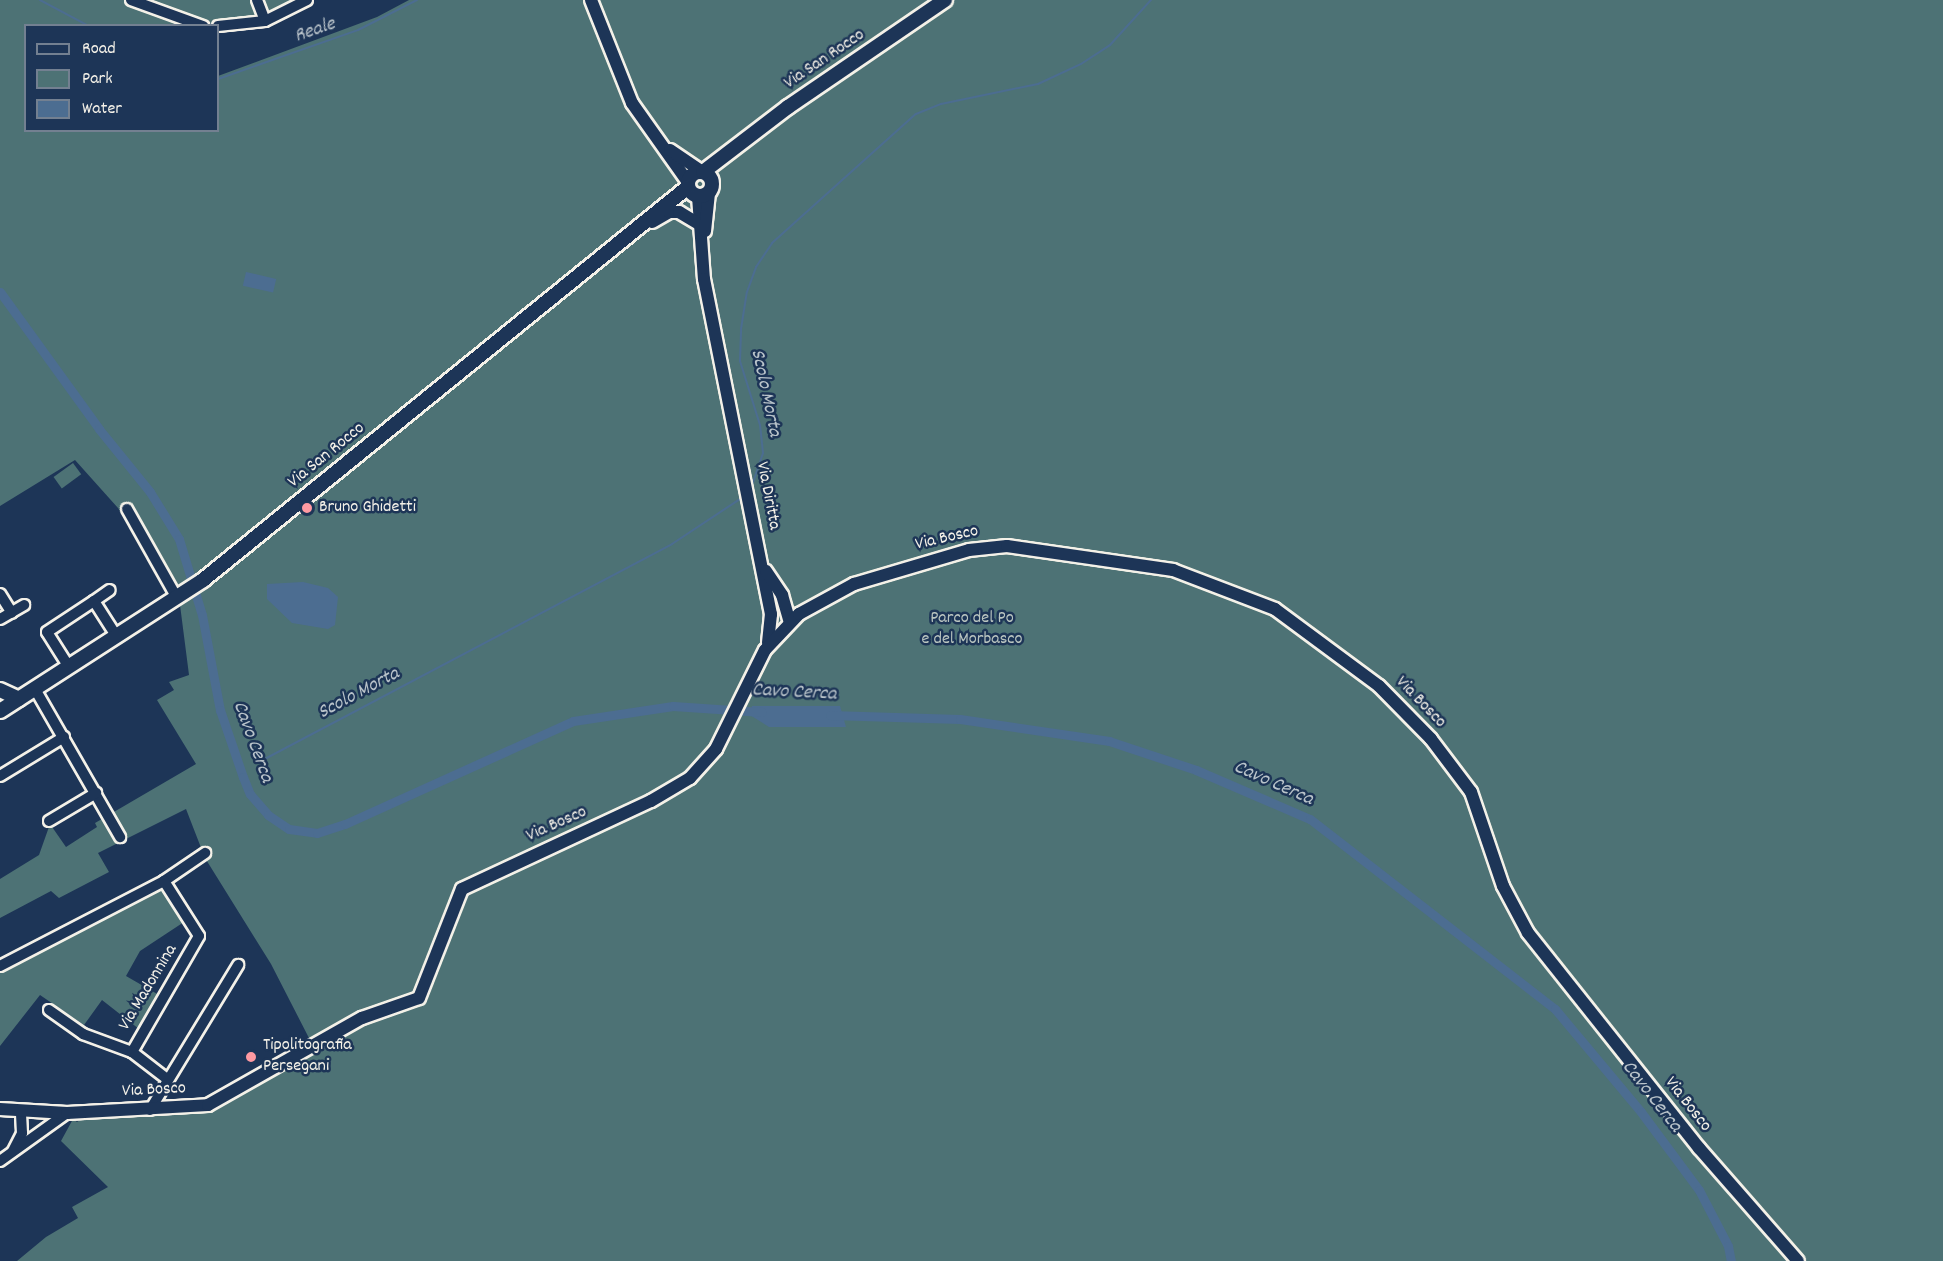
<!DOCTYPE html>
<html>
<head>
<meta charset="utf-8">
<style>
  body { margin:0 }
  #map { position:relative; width:1943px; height:1261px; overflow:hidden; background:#1d3557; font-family:Dekko,sans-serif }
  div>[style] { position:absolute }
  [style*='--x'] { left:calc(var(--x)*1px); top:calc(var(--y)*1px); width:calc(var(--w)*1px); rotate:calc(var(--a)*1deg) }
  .green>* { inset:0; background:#4d7275; transform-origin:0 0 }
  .water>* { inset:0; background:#4c6d91; transform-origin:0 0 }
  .stream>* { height:2px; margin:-1px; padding:0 1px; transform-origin:1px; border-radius:1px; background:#4c6d91 }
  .canal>* { height:9px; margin:-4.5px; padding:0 4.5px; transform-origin:4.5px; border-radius:4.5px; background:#4c6d91 }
  .roads { filter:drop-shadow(2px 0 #f4f1e8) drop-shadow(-2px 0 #f4f1e8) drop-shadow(0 2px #f4f1e8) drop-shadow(0 -2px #f4f1e8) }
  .minor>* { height:10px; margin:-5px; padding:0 5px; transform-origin:5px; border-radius:5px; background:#1d3557 }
  .tertiary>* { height:12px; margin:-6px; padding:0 6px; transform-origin:6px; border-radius:6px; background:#1d3557 }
  .secondary>* { height:14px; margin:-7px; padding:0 7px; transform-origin:7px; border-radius:7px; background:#1d3557 }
  .secondary>.ring { margin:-7px; padding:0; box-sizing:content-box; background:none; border:14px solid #1d3557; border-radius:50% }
  .dots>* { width:16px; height:16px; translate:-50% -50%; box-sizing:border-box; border:3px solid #1d3557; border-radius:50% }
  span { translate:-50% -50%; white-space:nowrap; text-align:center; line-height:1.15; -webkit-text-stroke:5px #1d3557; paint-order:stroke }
  .street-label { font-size:18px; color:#f4f1e8 }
  .poi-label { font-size:18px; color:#f4f1e8 }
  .left { translate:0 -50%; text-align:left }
  .park-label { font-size:18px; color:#bac5c0 }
  .water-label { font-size:20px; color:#b9c3ca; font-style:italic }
  .legend { position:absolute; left:24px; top:24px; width:195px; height:108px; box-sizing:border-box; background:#1d3557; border:2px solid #738091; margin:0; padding:8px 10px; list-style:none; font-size:18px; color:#f4f1e8 }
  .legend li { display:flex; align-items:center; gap:12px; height:30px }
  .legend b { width:30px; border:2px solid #738091 }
</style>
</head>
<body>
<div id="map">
  <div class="green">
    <i style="clip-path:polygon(0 0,308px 0,265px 23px,26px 26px,26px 130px,218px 130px,218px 76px,377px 17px,409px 0,1943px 0,1943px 1261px,17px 1261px,46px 1237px,78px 1218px,72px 1207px,108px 1187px,61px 1141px,73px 1119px,77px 1122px,84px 1117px,203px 1098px,310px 1040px,271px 964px,205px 858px,186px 809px,98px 853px,109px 872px,59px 898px,51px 891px,0 918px,0 879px,39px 855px,50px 824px,66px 847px,97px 827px,95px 823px,196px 764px,157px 700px,174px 690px,169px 682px,189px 675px,180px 605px,118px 508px,75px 460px,0 506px)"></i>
    <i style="left:73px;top:463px;width:14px;height:24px;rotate:54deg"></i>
    <i style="clip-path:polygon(162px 888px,184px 922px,140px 951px,126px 976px,159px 995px,139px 1029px,102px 1000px,84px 1025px,40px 995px,0 1046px,0 971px)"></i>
  </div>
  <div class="water">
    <i style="left:246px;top:272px;width:31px;height:14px;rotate:13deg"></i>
    <i style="clip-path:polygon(303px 582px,328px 588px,338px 597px,335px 625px,328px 629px,292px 623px,267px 599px,267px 584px)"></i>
    <i style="clip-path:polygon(752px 706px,840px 706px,846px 727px,769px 727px,750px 715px)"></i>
  </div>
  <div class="stream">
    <i style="--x:40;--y:0;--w:55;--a:28"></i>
    <i style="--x:218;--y:79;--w:148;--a:-19.3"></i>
    <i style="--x:358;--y:30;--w:66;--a:-27"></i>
    <i style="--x:751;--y:488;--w:37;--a:-71"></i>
    <i style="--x:763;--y:453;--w:28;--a:-96"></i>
    <i style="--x:760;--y:425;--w:67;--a:-107.4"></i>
    <i style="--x:740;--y:361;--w:32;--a:-88"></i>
    <i style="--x:741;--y:329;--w:37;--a:-81"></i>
    <i style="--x:747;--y:292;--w:27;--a:-70"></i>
    <i style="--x:756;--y:267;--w:29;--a:-56"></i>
    <i style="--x:772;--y:243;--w:193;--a:-41.9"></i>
    <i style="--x:916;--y:114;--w:27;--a:-22"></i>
    <i style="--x:941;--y:104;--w:99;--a:-11.7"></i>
    <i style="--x:1038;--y:84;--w:47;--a:-24.9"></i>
    <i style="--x:1081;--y:64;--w:35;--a:-33"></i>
    <i style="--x:1110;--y:45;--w:61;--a:-47.7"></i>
    <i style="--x:259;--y:762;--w:467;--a:-27.8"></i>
    <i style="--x:672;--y:544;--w:85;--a:-33.5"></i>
  </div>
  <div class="canal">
    <i style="--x:0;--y:292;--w:169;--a:54.1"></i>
    <i style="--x:99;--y:429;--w:81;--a:51"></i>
    <i style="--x:150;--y:492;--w:55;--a:58.3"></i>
    <i style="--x:179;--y:539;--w:79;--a:73.2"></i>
    <i style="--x:202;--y:615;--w:97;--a:79.3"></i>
    <i style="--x:220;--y:710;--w:71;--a:71.1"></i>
    <i style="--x:243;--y:777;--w:18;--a:68"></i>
    <i style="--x:250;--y:794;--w:28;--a:49"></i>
    <i style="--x:268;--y:815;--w:25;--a:34"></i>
    <i style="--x:289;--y:829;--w:28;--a:8"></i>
    <i style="--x:317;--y:833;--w:29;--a:-18"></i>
    <i style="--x:345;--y:824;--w:250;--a:-24.3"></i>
    <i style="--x:573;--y:721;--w:101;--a:-8.5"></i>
    <i style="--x:673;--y:706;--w:89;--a:3.9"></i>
    <i style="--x:830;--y:715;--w:130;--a:1.8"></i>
    <i style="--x:960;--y:719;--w:151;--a:8.4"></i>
    <i style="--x:1109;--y:741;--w:92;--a:18.4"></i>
    <i style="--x:1196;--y:770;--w:124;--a:23.3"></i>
    <i style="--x:1310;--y:819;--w:310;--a:37.8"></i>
    <i style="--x:1555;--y:1009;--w:134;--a:50.1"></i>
    <i style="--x:1641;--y:1112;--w:97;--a:53.4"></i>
    <i style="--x:1699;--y:1190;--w:63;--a:62.6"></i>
    <i style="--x:1728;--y:1246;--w:15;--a:79"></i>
  </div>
  <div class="roads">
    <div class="minor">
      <i style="--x:131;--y:0;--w:77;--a:19.9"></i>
      <i style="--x:257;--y:0;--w:22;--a:69"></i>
      <i style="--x:218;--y:26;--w:47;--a:-6.1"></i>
      <i style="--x:265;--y:21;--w:47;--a:-26.6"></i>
      <i style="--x:127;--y:509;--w:102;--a:60.7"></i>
      <i style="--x:0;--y:594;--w:22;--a:58"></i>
      <i style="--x:94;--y:601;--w:19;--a:-35"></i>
      <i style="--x:0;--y:619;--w:28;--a:-30"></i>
      <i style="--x:69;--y:667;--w:41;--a:-122.2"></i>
      <i style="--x:47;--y:632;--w:56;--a:-33.4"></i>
      <i style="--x:94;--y:601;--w:43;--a:57.4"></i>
      <i style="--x:35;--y:689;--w:171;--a:60.1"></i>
      <i style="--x:0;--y:776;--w:75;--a:-31.4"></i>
      <i style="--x:49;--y:821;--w:55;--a:-30.8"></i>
      <i style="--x:164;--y:881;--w:50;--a:-34.3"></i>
      <i style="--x:0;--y:966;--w:185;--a:-27.4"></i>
      <i style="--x:164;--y:881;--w:65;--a:57.5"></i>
      <i style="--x:199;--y:936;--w:134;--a:120"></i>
      <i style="--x:49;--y:1010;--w:42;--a:35.2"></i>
      <i style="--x:83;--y:1034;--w:52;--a:20.2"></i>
      <i style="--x:132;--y:1052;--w:44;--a:37.6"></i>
      <i style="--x:150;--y:1110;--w:170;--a:-58.7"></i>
      <i style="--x:13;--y:1151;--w:20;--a:-63"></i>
      <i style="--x:22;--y:1133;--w:21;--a:-93"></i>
      <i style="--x:0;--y:1161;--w:82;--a:-35.6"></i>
    </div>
    <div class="tertiary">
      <i style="--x:591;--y:0;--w:111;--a:68.3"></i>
      <i style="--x:632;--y:103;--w:97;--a:54.7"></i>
      <i style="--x:670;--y:150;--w:40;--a:34"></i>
      <i style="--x:698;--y:196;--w:83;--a:85.9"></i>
      <i style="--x:704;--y:279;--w:342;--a:78.7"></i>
      <i style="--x:771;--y:614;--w:29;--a:96"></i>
      <i style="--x:652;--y:222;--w:20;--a:-30"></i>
      <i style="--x:669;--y:212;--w:10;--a:0"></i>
      <i style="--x:679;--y:212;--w:23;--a:31"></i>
      <i style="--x:705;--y:231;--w:38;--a:-84"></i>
      <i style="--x:766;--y:571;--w:29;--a:56"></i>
      <i style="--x:782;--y:595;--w:29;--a:74"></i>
      <i style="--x:0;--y:1109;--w:67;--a:3.4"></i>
      <i style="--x:67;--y:1113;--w:141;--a:-3.2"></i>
      <i style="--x:208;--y:1105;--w:177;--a:-29.5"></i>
      <i style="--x:362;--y:1018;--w:60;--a:-19.3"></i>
      <i style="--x:419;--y:998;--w:117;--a:-68.5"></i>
      <i style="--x:462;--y:889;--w:208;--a:-25"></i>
      <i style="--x:651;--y:801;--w:45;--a:-30.5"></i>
      <i style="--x:690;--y:778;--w:39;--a:-48"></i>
      <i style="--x:716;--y:749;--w:110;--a:-63.7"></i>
      <i style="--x:765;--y:650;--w:50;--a:-46.6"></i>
      <i style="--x:799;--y:614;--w:63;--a:-28.6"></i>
      <i style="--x:854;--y:584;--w:120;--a:-16.5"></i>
      <i style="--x:969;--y:550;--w:38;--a:-6"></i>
      <i style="--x:1007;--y:546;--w:168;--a:8.2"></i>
      <i style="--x:1173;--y:570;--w:109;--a:20.9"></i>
      <i style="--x:1275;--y:609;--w:129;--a:36.5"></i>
      <i style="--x:1379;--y:686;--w:74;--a:45.5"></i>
      <i style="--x:1431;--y:739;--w:66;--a:53"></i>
      <i style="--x:1471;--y:792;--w:99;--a:71.2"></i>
      <i style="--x:1503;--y:886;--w:53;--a:62"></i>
      <i style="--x:1528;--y:933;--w:275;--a:51.5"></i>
      <i style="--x:1699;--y:1148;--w:150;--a:48.8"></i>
    </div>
    <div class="secondary">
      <i class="ring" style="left:688px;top:172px;width:10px;height:10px"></i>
      <i style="--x:703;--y:172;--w:107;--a:-37.4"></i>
      <i style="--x:788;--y:107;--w:190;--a:-34.3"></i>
      <i style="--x:0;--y:690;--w:21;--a:25"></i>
      <i style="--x:0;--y:711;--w:242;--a:-32.8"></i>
      <i style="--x:203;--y:580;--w:624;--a:-39.02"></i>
    </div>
  </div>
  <div class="dots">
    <i style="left:307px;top:508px;background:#ff9aa2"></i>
    <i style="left:251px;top:1057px;background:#ff9aa2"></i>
  </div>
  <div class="street-label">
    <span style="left:825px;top:60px;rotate:-34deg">Via San Rocco</span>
    <span style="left:327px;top:456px;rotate:-39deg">Via San Rocco</span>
    <span style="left:767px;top:496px;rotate:79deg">Via Diritta</span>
    <span style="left:947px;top:539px;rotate:-13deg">Via Bosco</span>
    <span style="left:1420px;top:703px;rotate:46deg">Via Bosco</span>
    <span style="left:557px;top:825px;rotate:-24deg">Via Bosco</span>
    <span style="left:149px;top:988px;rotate:-59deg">Via Madonnina</span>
    <span style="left:154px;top:1091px;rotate:-3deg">Via Bosco</span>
    <span style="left:1687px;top:1105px;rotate:52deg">Via Bosco</span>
  </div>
  <div class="poi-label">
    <span class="left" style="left:319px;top:508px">Bruno Ghidetti</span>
    <span class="left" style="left:263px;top:1057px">Tipolitografia<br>Persegani</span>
  </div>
  <div class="park-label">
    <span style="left:972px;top:630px">Parco del Po<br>e del Morbasco</span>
  </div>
  <div class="water-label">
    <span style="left:315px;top:31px;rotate:-19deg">Reale</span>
    <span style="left:765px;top:393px;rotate:78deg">Scolo Morta</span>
    <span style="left:794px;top:693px;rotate:3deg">Cavo Cerca</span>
    <span style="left:359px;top:694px;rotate:-28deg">Scolo Morta</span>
    <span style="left:252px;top:742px;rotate:70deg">Cavo Cerca</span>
    <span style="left:1273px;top:784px;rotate:24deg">Cavo Cerca</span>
    <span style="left:1651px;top:1097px;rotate:52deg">Cavo Cerca</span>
  </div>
  <ul class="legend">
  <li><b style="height:8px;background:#1d3557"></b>Road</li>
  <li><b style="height:16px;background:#4d7275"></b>Park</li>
  <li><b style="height:16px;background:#4c6d91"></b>Water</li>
  </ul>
</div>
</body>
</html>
